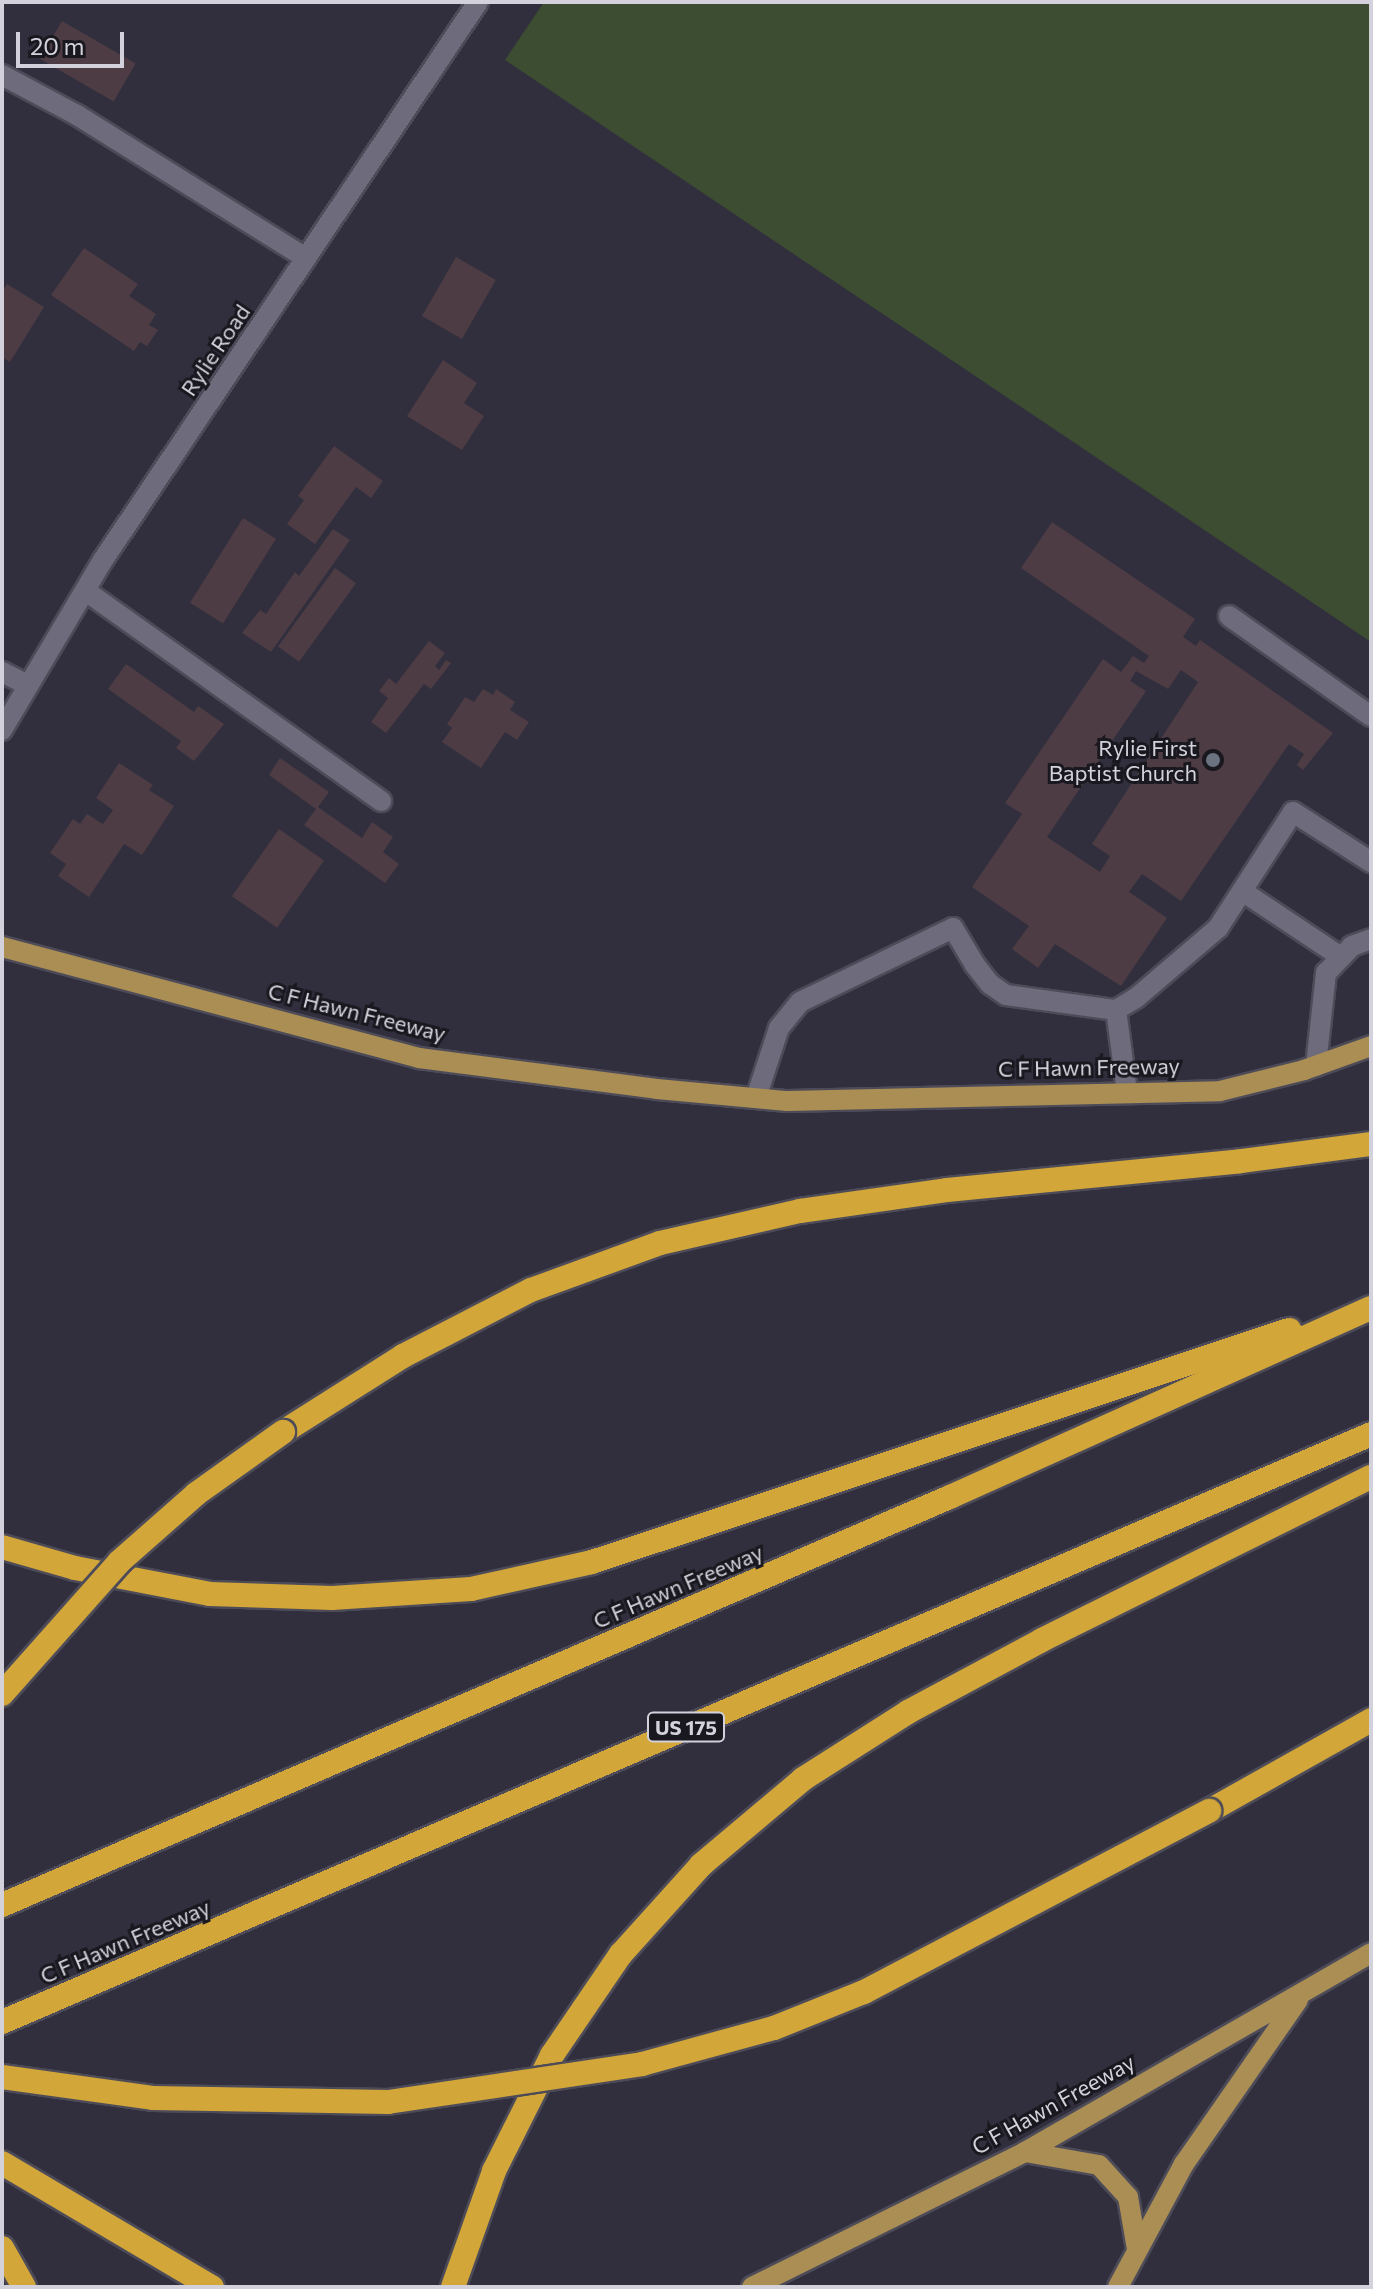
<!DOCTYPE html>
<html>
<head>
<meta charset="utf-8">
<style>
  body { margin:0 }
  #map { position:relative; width:1373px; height:2289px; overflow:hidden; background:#312f3d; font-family:Commissioner,sans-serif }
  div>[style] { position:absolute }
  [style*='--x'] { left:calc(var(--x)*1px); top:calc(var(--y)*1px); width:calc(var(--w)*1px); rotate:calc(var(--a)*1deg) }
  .green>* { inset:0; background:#3c4d31 }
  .building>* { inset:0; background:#4d3c44; transform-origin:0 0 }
  .roads { filter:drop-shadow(2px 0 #4d4b58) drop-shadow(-2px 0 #4d4b58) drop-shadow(0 2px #4d4b58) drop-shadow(0 -2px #4d4b58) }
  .minor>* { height:20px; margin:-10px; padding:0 10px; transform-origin:10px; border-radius:10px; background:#6d6b7c }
  .major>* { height:20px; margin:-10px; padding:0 10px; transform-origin:10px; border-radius:10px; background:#aa8e53 }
  .highway>* { height:24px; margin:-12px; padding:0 12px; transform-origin:12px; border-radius:12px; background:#d2a638 }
  .bridges { filter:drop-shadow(2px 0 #4d4b58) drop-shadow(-2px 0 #4d4b58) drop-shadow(0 2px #4d4b58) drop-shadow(0 -2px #4d4b58) }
  .highway-bridge>* { height:24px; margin:-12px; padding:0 12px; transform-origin:12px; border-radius:12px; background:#d2a638 }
  .dots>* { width:22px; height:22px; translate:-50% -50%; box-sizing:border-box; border:4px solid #19181e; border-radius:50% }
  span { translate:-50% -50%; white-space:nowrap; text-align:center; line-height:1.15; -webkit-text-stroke:6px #19181e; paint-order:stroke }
  .shield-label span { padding:2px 6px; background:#19181e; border:2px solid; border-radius:6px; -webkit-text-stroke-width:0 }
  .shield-label { font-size:20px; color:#d3d2dc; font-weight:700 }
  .street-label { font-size:22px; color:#d3d2dc }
  .poi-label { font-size:22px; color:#d3d2dc }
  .right { translate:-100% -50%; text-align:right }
  .frame { position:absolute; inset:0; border:4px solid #d3d2dc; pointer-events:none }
  .scale { position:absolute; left:16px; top:32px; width:108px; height:36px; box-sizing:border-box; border:4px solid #d3d2dc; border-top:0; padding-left:10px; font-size:24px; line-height:28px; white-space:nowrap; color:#d3d2dc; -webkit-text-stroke:6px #19181e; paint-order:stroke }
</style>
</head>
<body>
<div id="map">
  <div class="green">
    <i style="clip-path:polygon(544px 2px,1371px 2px,1371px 642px,505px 60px)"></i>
  </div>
  <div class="building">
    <i style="left:62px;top:21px;width:85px;height:44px;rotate:30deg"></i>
    <i style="clip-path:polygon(84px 248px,138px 284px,129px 296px,156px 314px,149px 325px,158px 330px,147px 346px,140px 342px,134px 351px,51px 295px)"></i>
    <i style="left:456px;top:257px;width:46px;height:68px;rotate:30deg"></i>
    <i style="clip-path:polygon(7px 284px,44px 307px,10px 362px,2px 357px,2px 291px)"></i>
    <i style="clip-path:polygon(443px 360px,477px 383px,464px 403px,484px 416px,462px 450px,407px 416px)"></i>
    <i style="clip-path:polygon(334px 446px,383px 481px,371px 498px,356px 487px,315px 544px,287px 524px,304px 500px,298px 496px)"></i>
    <i style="left:243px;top:518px;width:39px;height:100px;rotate:32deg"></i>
    <i style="clip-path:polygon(evenodd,1052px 522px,1195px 619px,1183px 637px,1196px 646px,1200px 640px,1333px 733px,1303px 770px,1297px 765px,1304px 754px,1289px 744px,1181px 901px,1142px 874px,1129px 892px,1167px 918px,1121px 986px,1055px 944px,1038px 968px,1012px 949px,1029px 926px,972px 887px,1022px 814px,1005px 803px,1103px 659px,1121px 672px,1133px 656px,1144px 663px,1149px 656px,1021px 568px,1052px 522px,1181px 670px,1198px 682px,1092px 844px,1110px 856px,1100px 872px,1047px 837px,1146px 691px,1130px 681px,1136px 671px,1168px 689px,1181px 670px)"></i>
    <i style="clip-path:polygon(333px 529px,350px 540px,271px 652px,242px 633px,260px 610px,266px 614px,295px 572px,299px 576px)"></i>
    <i style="left:335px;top:568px;width:26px;height:97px;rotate:36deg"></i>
    <i style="clip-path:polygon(429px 641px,445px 653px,435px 666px,439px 670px,446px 660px,451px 663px,431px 689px,424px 684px,386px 733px,371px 722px,388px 698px,379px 691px,389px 678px,396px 684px)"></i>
    <i style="clip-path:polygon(126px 664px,194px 712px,198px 706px,224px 724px,194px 761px,176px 748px,181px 741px,108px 689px)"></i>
    <i style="clip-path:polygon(483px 689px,493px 695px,496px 689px,515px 702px,510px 710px,529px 722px,517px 740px,505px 732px,481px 768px,442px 742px,452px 728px,447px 724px,465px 697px,474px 702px)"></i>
    <i style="clip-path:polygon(280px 758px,329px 792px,318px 807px,362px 838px,372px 822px,393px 837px,383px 852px,399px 864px,385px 883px,304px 825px,316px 809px,269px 775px)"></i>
    <i style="clip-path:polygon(119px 763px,153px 785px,149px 790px,174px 806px,142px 855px,124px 844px,89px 897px,58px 876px,66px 864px,50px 853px,73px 819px,80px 824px,87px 814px,103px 824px,113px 810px,96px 798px)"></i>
    <i style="left:279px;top:829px;width:55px;height:82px;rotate:35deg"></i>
  </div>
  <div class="roads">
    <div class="minor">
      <i style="--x:2;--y:75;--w:85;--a:28.1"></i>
      <i style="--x:77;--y:115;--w:270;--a:32"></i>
      <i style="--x:87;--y:592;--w:361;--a:35.4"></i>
      <i style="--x:1229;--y:616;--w:174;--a:35.2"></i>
      <i style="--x:2;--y:672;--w:29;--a:27"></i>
      <i style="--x:2;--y:730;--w:198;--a:-59.3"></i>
      <i style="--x:103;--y:560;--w:672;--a:-56.1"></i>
      <i style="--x:1242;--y:891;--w:119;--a:33.7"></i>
      <i style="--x:1316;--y:1066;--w:94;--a:-83.9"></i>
      <i style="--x:1326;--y:973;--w:37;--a:-46"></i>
      <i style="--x:1352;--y:946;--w:20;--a:-20"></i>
      <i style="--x:1127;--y:1092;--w:83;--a:-97.6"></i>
      <i style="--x:1116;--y:1010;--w:23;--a:-31"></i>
      <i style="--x:1136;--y:998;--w:108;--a:-40.5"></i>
      <i style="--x:1218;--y:928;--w:138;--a:-57.1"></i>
      <i style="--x:1293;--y:812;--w:93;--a:32.7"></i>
      <i style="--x:756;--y:1098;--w:74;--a:-71.8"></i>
      <i style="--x:779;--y:1028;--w:33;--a:-51"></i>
      <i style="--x:800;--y:1002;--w:170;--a:-25.8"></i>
      <i style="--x:953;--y:928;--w:43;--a:59.3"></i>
      <i style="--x:975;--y:965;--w:24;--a:52"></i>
      <i style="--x:990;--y:984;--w:19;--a:35"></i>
      <i style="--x:1006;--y:995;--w:111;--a:7.8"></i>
    </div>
    <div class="major">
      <i style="--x:2;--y:947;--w:432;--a:14.9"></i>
      <i style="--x:419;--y:1058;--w:240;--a:7.4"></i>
      <i style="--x:657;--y:1089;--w:131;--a:5.3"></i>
      <i style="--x:787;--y:1101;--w:433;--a:-1.3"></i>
      <i style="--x:1220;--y:1091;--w:87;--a:-14"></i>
      <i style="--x:1304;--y:1070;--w:71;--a:-19.7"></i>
      <i style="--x:1025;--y:2152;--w:75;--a:10"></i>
      <i style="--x:1099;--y:2165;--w:43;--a:47.8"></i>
      <i style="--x:1128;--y:2197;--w:53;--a:80.2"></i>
      <i style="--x:752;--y:2287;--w:305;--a:-26.3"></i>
      <i style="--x:1025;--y:2152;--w:399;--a:-29.9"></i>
      <i style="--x:1118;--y:2287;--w:140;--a:-61.8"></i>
      <i style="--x:1184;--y:2164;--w:200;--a:-55.2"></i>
    </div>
    <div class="highway">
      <i style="--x:283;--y:1432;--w:142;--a:-32.3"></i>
      <i style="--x:403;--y:1356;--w:144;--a:-27.3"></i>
      <i style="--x:531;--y:1290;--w:137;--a:-20"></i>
      <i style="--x:660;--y:1243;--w:144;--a:-12.9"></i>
      <i style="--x:800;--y:1211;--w:148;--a:-8.1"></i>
      <i style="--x:947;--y:1190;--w:295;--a:-5.6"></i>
      <i style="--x:1241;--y:1161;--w:131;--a:-7.5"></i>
      <i style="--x:2;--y:1547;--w:76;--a:16"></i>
      <i style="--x:75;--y:1568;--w:137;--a:10.9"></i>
      <i style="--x:210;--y:1594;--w:122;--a:1.9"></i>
      <i style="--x:332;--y:1598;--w:139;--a:-3.7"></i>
      <i style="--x:471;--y:1589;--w:124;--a:-12.6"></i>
      <i style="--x:592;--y:1562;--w:735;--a:-18.41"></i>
      <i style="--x:1209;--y:1811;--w:186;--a:-29.3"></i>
      <i style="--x:2;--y:1905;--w:1032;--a:-23.29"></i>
      <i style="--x:950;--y:1497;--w:461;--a:-24.2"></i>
      <i style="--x:2;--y:2022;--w:1490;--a:-23.24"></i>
      <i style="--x:2;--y:2163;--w:244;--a:30.6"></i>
      <i style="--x:2;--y:2248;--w:45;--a:60.6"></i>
      <i style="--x:453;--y:2287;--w:123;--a:-70.5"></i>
      <i style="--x:494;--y:2171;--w:130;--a:-63.4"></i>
      <i style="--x:552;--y:2055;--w:122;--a:-55.7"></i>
      <i style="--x:621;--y:1954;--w:120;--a:-48"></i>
      <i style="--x:701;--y:1865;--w:133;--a:-40.1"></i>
      <i style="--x:803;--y:1779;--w:125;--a:-32.5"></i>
      <i style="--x:908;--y:1712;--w:152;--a:-28.2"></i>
      <i style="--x:1042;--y:1640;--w:367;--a:-26.4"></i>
    </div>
  </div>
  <div class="bridges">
    <div class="highway-bridge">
      <i style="--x:2;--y:1694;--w:176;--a:-48.4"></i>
      <i style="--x:119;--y:1562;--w:103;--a:-41.4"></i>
      <i style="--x:196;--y:1494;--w:107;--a:-35.5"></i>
      <i style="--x:2;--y:2077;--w:152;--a:7.9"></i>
      <i style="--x:153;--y:2098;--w:235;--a:1"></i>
      <i style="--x:388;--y:2102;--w:257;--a:-8.5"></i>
      <i style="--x:642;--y:2064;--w:137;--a:-15.3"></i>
      <i style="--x:774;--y:2028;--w:97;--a:-21.8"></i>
      <i style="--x:864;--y:1992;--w:390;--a:-27.7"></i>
    </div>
  </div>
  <div class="dots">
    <i style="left:1213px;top:760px;background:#6b7280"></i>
  </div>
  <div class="shield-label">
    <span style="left:686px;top:1727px">US 175</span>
  </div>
  <div class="street-label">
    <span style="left:215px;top:350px;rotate:-56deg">Rylie Road</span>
    <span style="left:357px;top:1012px;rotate:14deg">C F Hawn Freeway</span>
    <span style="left:1089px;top:1067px;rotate:-1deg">C F Hawn Freeway</span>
    <span style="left:678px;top:1586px;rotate:-23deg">C F Hawn Freeway</span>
    <span style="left:125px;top:1941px;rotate:-23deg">C F Hawn Freeway</span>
    <span style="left:1053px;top:2104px;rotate:-29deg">C F Hawn Freeway</span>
  </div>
  <div class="poi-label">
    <span class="right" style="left:1197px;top:760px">Rylie First<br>Baptist Church</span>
  </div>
  <div class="frame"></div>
  <div class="scale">20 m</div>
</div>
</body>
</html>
